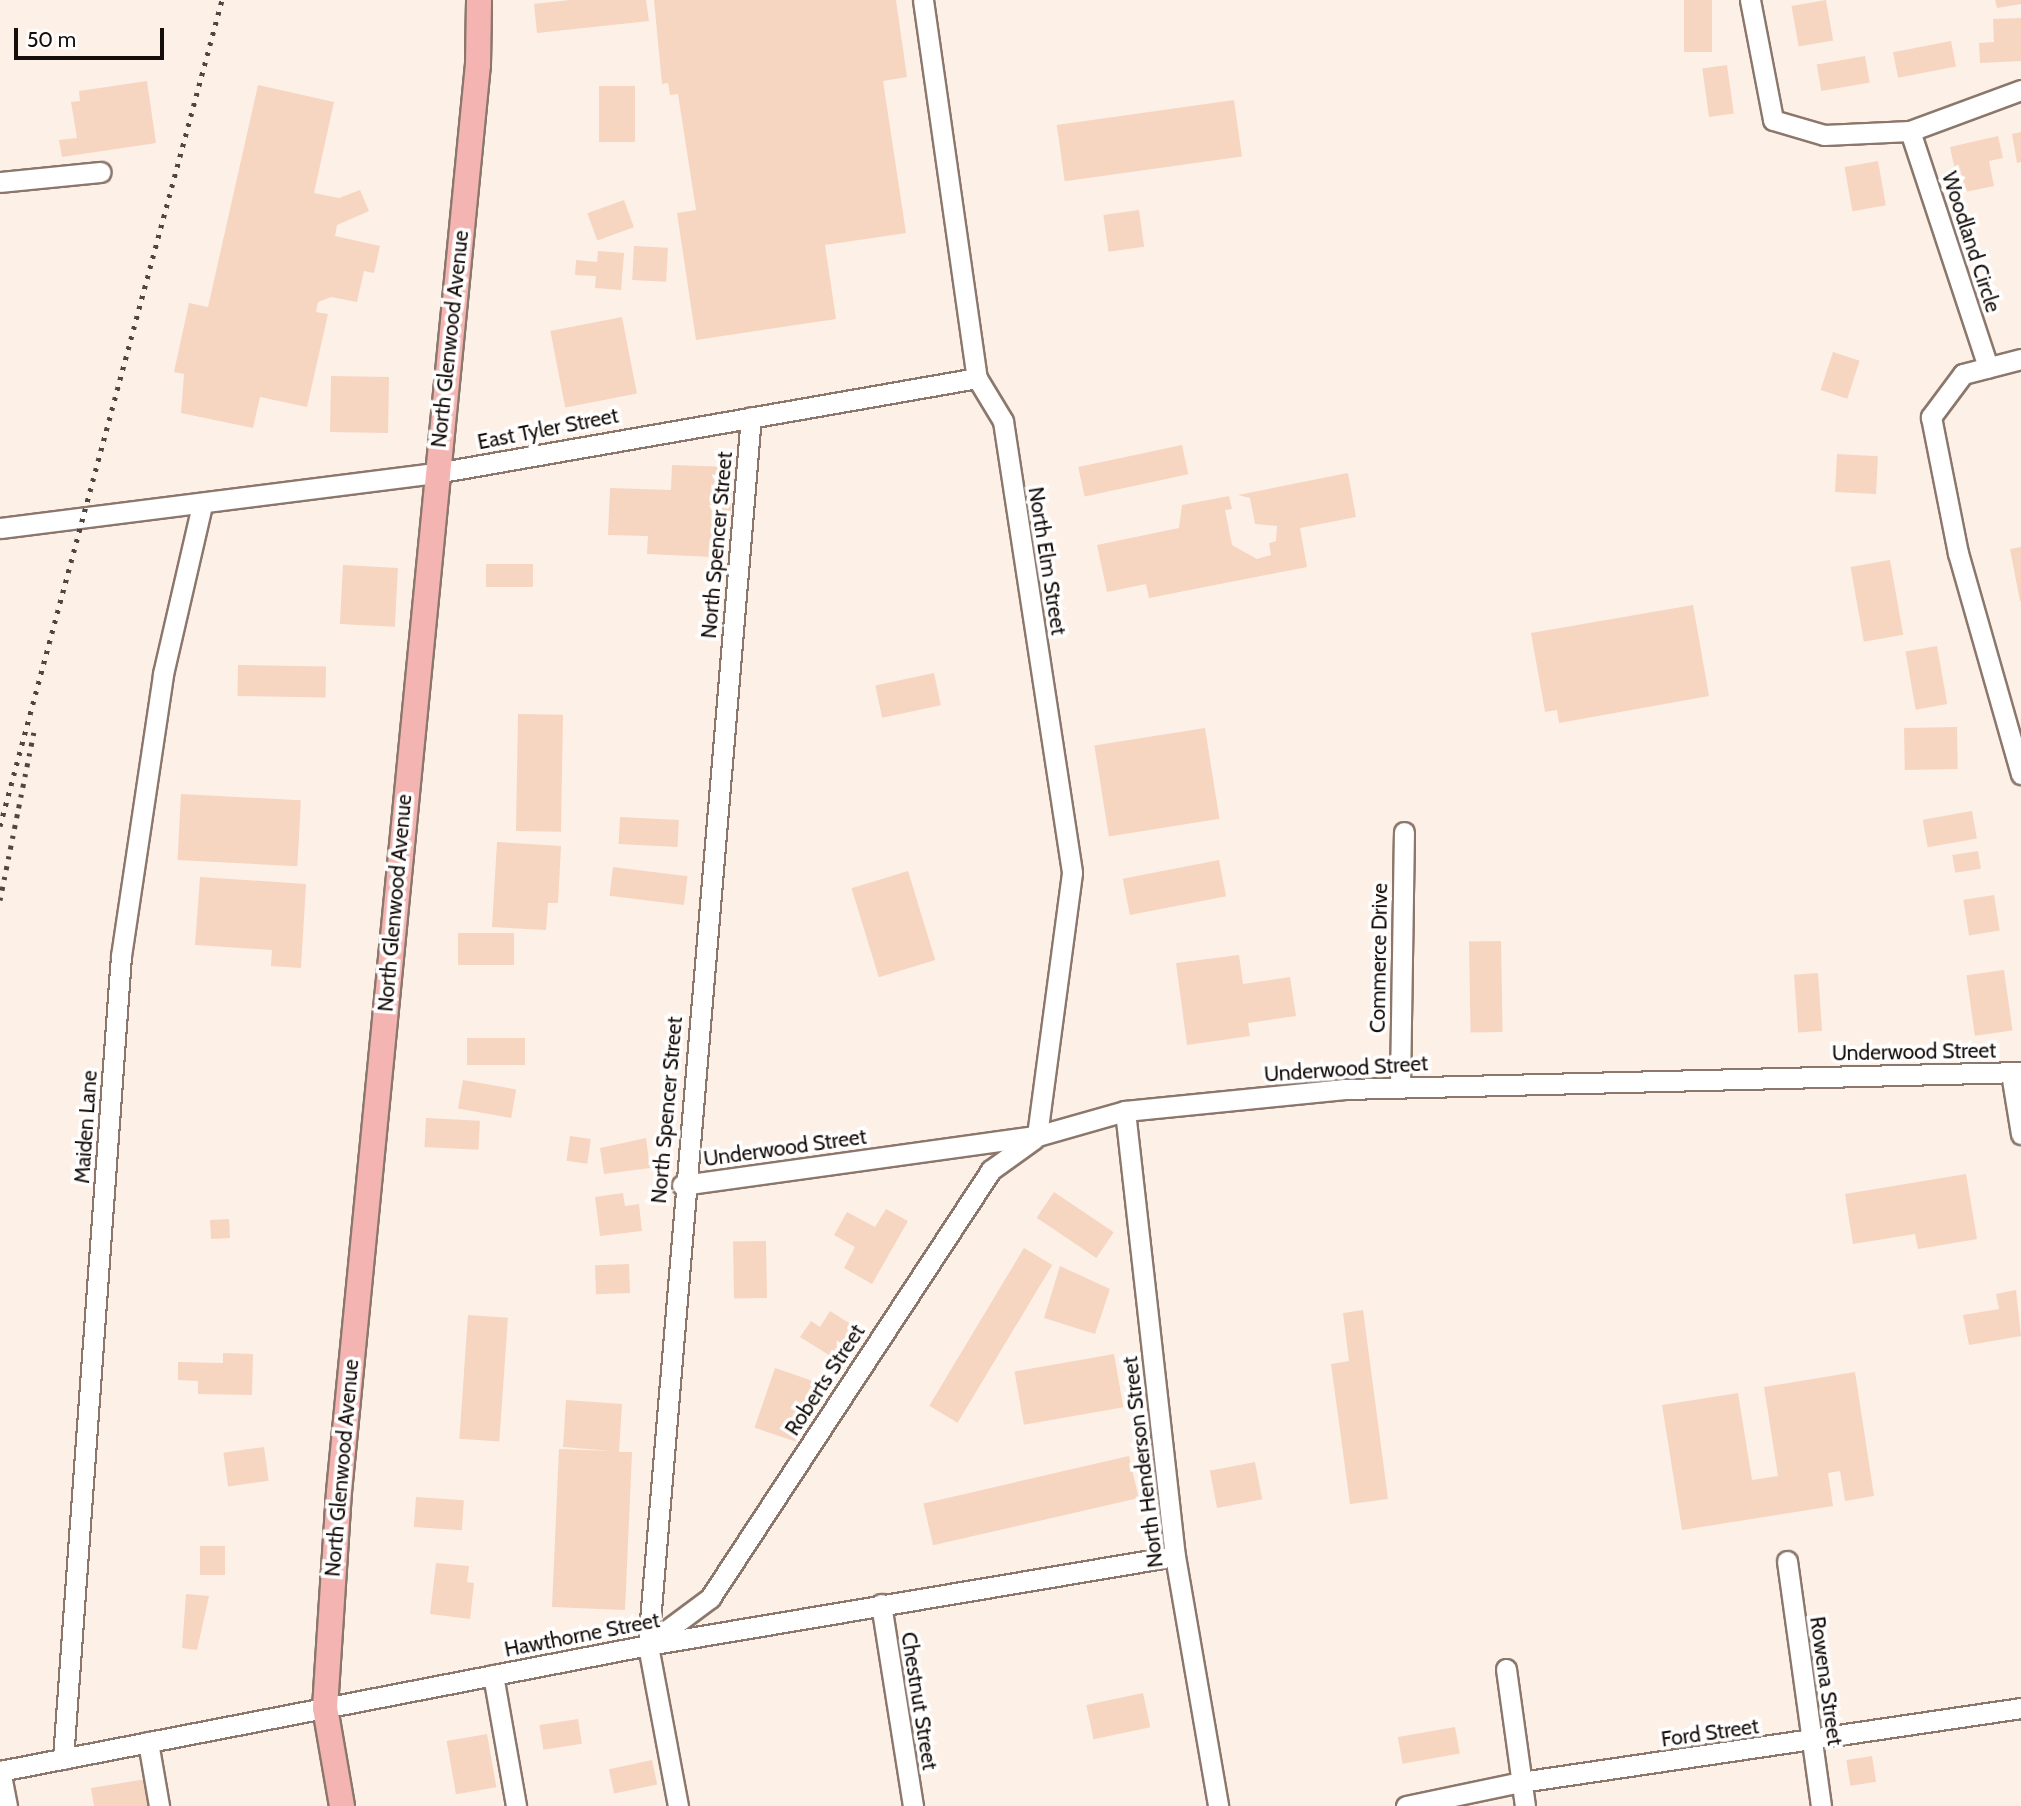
<!DOCTYPE html>
<html>
<head>
<meta charset="utf-8">
<style>
  body { margin:0 }
  #map { position:relative; width:2021px; height:1806px; overflow:hidden; background:#fdf0e7; font-family:Cabin,sans-serif }
  div>[style] { position:absolute }
  [style*='--x'] { left:calc(var(--x)*1px); top:calc(var(--y)*1px); width:calc(var(--w)*1px); rotate:calc(var(--a)*1deg) }
  .building>* { inset:0; background:#f6d5c1; transform-origin:0 0 }
  .roads { filter:drop-shadow(2px 0 #8b776b) drop-shadow(-2px 0 #8b776b) drop-shadow(0 2px #8b776b) drop-shadow(0 -2px #8b776b) }
  .minor>* { height:19px; margin:-9.5px; padding:0 9.5px; transform-origin:9.5px; border-radius:9.5px; background:#fff }
  .major>* { height:24px; margin:-12px; padding:0 12px; transform-origin:12px; border-radius:12px; background:#f4b5b2 }
  .rail>* { height:5px; margin-top:-2.5px; transform-origin:0; background:repeating-linear-gradient(90deg,#504641 0 3.5px,transparent 0 10.5px) }
  span { translate:-50% -50%; white-space:nowrap; text-align:center; line-height:1.15; -webkit-text-stroke:7px #fff; paint-order:stroke }
  .street-label { font-size:21px; color:#160e0a }
  .scale { position:absolute; left:14px; top:28px; width:150px; height:32px; box-sizing:border-box; border:4px solid #160e0a; border-top:0; padding-left:9px; font-size:21px; line-height:24px; white-space:nowrap; color:#160e0a; -webkit-text-stroke:5px #fff; paint-order:stroke }
</style>
</head>
<body>
<div id="map">
  <div class="building">
    <i style="clip-path:polygon(570px 0,646px 0,649px 21px,537px 33px,534px 4px)"></i>
    <i style="clip-path:polygon(654px 0,896px 0,907px 77px,883px 81px,906px 233px,825px 245px,836px 319px,696px 340px,677px 213px,696px 210px,678px 94px,670px 95px,668px 83px,662px 84px)"></i>
    <i style="left:1684px;top:0;width:28px;height:52px"></i>
    <i style="left:1826px;top:0;width:41px;height:35px;rotate:80deg"></i>
    <i style="clip-path:polygon(1995px 0,2021px 0,2021px 4px,1997px 8px)"></i>
    <i style="clip-path:polygon(2021px 18px,2021px 61px,1980px 63px,1979px 43px,1994px 42px,1993px 19px)"></i>
    <i style="left:1951px;top:41px;width:26px;height:59px;rotate:79deg"></i>
    <i style="left:1865px;top:56px;width:27px;height:49px;rotate:80deg"></i>
    <i style="left:1727px;top:65px;width:49px;height:25px;rotate:82deg"></i>
    <i style="clip-path:polygon(147px 81px,156px 143px,62px 157px,59px 140px,77px 138px,71px 102px,80px 101px,79px 91px)"></i>
    <i style="clip-path:polygon(258px 85px,334px 102px,314px 193px,339px 198px,360px 190px,369px 211px,337px 225px,335px 236px,380px 246px,374px 273px,364px 271px,357px 302px,331px 297px,318px 302px,316px 312px,328px 314px,307px 407px,260px 397px,253px 428px,181px 413px,184px 374px,174px 372px,189px 303px,208px 307px)"></i>
    <i style="left:599px;top:86px;width:36px;height:56px"></i>
    <i style="left:1234px;top:100px;width:57px;height:179px;rotate:82deg"></i>
    <i style="clip-path:polygon(2021px 132px,2021px 162px,2017px 163px,2012px 134px)"></i>
    <i style="clip-path:polygon(1998px 136px,2003px 158px,1989px 161px,1994px 186px,1960px 193px,1950px 147px)"></i>
    <i style="left:1878px;top:161px;width:45px;height:34px;rotate:80deg"></i>
    <i style="left:624px;top:200px;width:29px;height:39px;rotate:70deg"></i>
    <i style="left:1139px;top:210px;width:37px;height:36px;rotate:82deg"></i>
    <i style="left:634px;top:246px;width:34px;height:34px;rotate:3deg"></i>
    <i style="clip-path:polygon(598px 251px,624px 253px,621px 290px,595px 288px,596px 276px,575px 275px,576px 260px,597px 262px)"></i>
    <i style="left:622px;top:317px;width:78px;height:73px;rotate:79deg"></i>
    <i style="left:1833px;top:352px;width:28px;height:40px;rotate:18deg"></i>
    <i style="left:331px;top:376px;width:58px;height:56px;rotate:1deg"></i>
    <i style="left:1182px;top:445px;width:30px;height:106px;rotate:78deg"></i>
    <i style="left:1837px;top:454px;width:41px;height:38px;rotate:3deg"></i>
    <i style="clip-path:polygon(672px 465px,732px 467px,731px 515px,715px 514px,713px 557px,647px 554px,648px 536px,608px 535px,610px 488px,671px 490px)"></i>
    <i style="clip-path:polygon(1348px 473px,1356px 517px,1300px 528px,1307px 567px,1149px 598px,1146px 584px,1107px 592px,1097px 545px,1179px 528px,1182px 505px,1229px 496px,1232px 509px,1225px 510px,1232px 545px,1257px 559px,1271px 555px,1269px 543px,1276px 541px,1277px 526px,1255px 524px,1250px 498px,1238px 495px)"></i>
    <i style="clip-path:polygon(2021px 547px,2021px 601px,2020px 601px,2010px 549px)"></i>
    <i style="left:1890px;top:560px;width:76px;height:40px;rotate:80deg"></i>
    <i style="left:486px;top:564px;width:47px;height:23px"></i>
    <i style="left:343px;top:565px;width:55px;height:59px;rotate:3deg"></i>
    <i style="clip-path:polygon(1693px 605px,1709px 696px,1559px 723px,1557px 710px,1545px 712px,1531px 633px)"></i>
    <i style="left:1937px;top:646px;width:59px;height:32px;rotate:80deg"></i>
    <i style="left:238px;top:665px;width:88px;height:31px;rotate:1deg"></i>
    <i style="left:934px;top:673px;width:33px;height:60px;rotate:78deg"></i>
    <i style="left:518px;top:714px;width:45px;height:117px;rotate:1deg"></i>
    <i style="left:1957px;top:727px;width:42px;height:53px;rotate:89deg"></i>
    <i style="left:1205px;top:728px;width:92px;height:112px;rotate:81deg"></i>
    <i style="left:181px;top:794px;width:120px;height:66px;rotate:3deg"></i>
    <i style="left:1972px;top:811px;width:28px;height:50px;rotate:80deg"></i>
    <i style="left:620px;top:817px;width:59px;height:27px;rotate:3deg"></i>
    <i style="clip-path:polygon(497px 842px,561px 846px,558px 903px,548px 903px,546px 930px,492px 927px)"></i>
    <i style="left:1978px;top:851px;width:18px;height:26px;rotate:81deg"></i>
    <i style="left:1219px;top:860px;width:37px;height:98px;rotate:79deg"></i>
    <i style="left:613px;top:867px;width:75px;height:29px;rotate:7deg"></i>
    <i style="left:908px;top:871px;width:93px;height:59px;rotate:73deg"></i>
    <i style="clip-path:polygon(200px 877px,306px 884px,301px 968px,271px 966px,272px 950px,195px 945px)"></i>
    <i style="left:1994px;top:895px;width:36px;height:31px;rotate:81deg"></i>
    <i style="left:458px;top:933px;width:56px;height:32px"></i>
    <i style="left:1501px;top:941px;width:91px;height:32px;rotate:89deg"></i>
    <i style="clip-path:polygon(1239px 955px,1243px 984px,1290px 977px,1296px 1016px,1248px 1023px,1250px 1036px,1187px 1045px,1176px 963px)"></i>
    <i style="left:2004px;top:970px;width:61px;height:38px;rotate:82deg"></i>
    <i style="left:1818px;top:973px;width:58px;height:24px;rotate:86deg"></i>
    <i style="left:467px;top:1038px;width:58px;height:27px"></i>
    <i style="left:463px;top:1080px;width:54px;height:29px;rotate:10deg"></i>
    <i style="left:426px;top:1118px;width:54px;height:29px;rotate:3deg"></i>
    <i style="left:570px;top:1136px;width:21px;height:25px;rotate:8deg"></i>
    <i style="clip-path:polygon(646px 1138px,650px 1168px,604px 1174px,600px 1148px)"></i>
    <i style="clip-path:polygon(1966px 1174px,1977px 1239px,1918px 1249px,1915px 1234px,1853px 1244px,1845px 1194px)"></i>
    <i style="left:1054px;top:1192px;width:72px;height:31px;rotate:34deg"></i>
    <i style="clip-path:polygon(623px 1193px,625px 1206px,639px 1204px,642px 1231px,600px 1236px,595px 1197px)"></i>
    <i style="clip-path:polygon(886px 1209px,908px 1221px,872px 1284px,844px 1268px,855px 1247px,834px 1235px,847px 1212px,875px 1227px)"></i>
    <i style="left:229px;top:1219px;width:19px;height:19px;rotate:87deg"></i>
    <i style="left:766px;top:1241px;width:57px;height:33px;rotate:89deg"></i>
    <i style="left:1024px;top:1248px;width:33px;height:184px;rotate:31deg"></i>
    <i style="left:629px;top:1264px;width:29px;height:34px;rotate:88deg"></i>
    <i style="clip-path:polygon(1060px 1266px,1110px 1289px,1095px 1334px,1044px 1318px)"></i>
    <i style="clip-path:polygon(2016px 1290px,2021px 1336px,1969px 1345px,1963px 1315px,1999px 1309px,1996px 1294px)"></i>
    <i style="clip-path:polygon(1363px 1310px,1388px 1499px,1350px 1504px,1331px 1364px,1349px 1361px,1343px 1313px)"></i>
    <i style="clip-path:polygon(830px 1311px,857px 1328px,837px 1360px,800px 1337px,811px 1321px,820px 1327px)"></i>
    <i style="left:468px;top:1315px;width:40px;height:124px;rotate:4deg"></i>
    <i style="clip-path:polygon(223px 1353px,253px 1354px,252px 1395px,198px 1394px,198px 1381px,178px 1380px,178px 1362px,223px 1363px)"></i>
    <i style="left:1114px;top:1354px;width:54px;height:101px;rotate:80deg"></i>
    <i style="left:775px;top:1368px;width:43px;height:63px;rotate:19deg"></i>
    <i style="clip-path:polygon(1855px 1372px,1874px 1496px,1845px 1501px,1840px 1471px,1828px 1473px,1833px 1506px,1682px 1530px,1662px 1405px,1738px 1393px,1752px 1480px,1778px 1476px,1764px 1387px)"></i>
    <i style="clip-path:polygon(566px 1400px,622px 1404px,619px 1452px,632px 1452px,625px 1610px,552px 1607px,559px 1449px,612px 1451px,563px 1447px)"></i>
    <i style="left:264px;top:1447px;width:34px;height:41px;rotate:82deg"></i>
    <i style="left:1129px;top:1456px;width:43px;height:211px;rotate:77deg"></i>
    <i style="left:1255px;top:1462px;width:38px;height:46px;rotate:79deg"></i>
    <i style="left:416px;top:1497px;width:48px;height:30px;rotate:4deg"></i>
    <i style="left:200px;top:1546px;width:25px;height:29px"></i>
    <i style="clip-path:polygon(436px 1563px,469px 1566px,467px 1582px,474px 1583px,470px 1619px,430px 1614px)"></i>
    <i style="clip-path:polygon(186px 1594px,209px 1596px,197px 1650px,182px 1648px)"></i>
    <i style="left:1143px;top:1693px;width:35px;height:58px;rotate:78deg"></i>
    <i style="left:578px;top:1719px;width:25px;height:39px;rotate:81deg"></i>
    <i style="left:1455px;top:1727px;width:27px;height:58px;rotate:80deg"></i>
    <i style="left:487px;top:1734px;width:54px;height:41px;rotate:80deg"></i>
    <i style="left:1872px;top:1756px;width:26px;height:26px;rotate:81deg"></i>
    <i style="left:652px;top:1760px;width:25px;height:44px;rotate:78deg"></i>
    <i style="clip-path:polygon(146px 1779px,150px 1806px,94px 1806px,91px 1788px)"></i>
  </div>
  <div class="roads">
    <div class="minor">
      <i style="--x:923;--y:0;--w:382;--a:81.9"></i>
      <i style="--x:977;--y:378;--w:50;--a:58.8"></i>
      <i style="--x:1003;--y:421;--w:457;--a:81.3"></i>
      <i style="--x:1072;--y:873;--w:265;--a:97.6"></i>
      <i style="--x:1750;--y:0;--w:122;--a:79.1"></i>
      <i style="--x:1773;--y:120;--w:53;--a:16.4"></i>
      <i style="--x:1824;--y:135;--w:86;--a:-2.7"></i>
      <i style="--x:1910;--y:131;--w:118;--a:-20.3"></i>
      <i style="--x:1910;--y:131;--w:249;--a:71.7"></i>
      <i style="--x:0;--y:182;--w:101;--a:-5.7"></i>
      <i style="--x:2021;--y:359;--w:60;--a:165.5"></i>
      <i style="--x:1963;--y:374;--w:54;--a:126.7"></i>
      <i style="--x:1931;--y:417;--w:139;--a:78.8"></i>
      <i style="--x:1958;--y:553;--w:230;--a:74.1"></i>
      <i style="--x:0;--y:528;--w:439;--a:-7.2"></i>
      <i style="--x:436;--y:473;--w:549;--a:-9.96"></i>
      <i style="--x:2011;--y:1073;--w:62;--a:80.7"></i>
      <i style="--x:1400;--y:1085;--w:253;--a:-89.1"></i>
      <i style="--x:1125;--y:1111;--w:448;--a:83.6"></i>
      <i style="--x:1175;--y:1556;--w:254;--a:80.2"></i>
      <i style="--x:682;--y:1185;--w:358;--a:-7.9"></i>
      <i style="--x:1037;--y:1136;--w:91;--a:-15.9"></i>
      <i style="--x:1125;--y:1111;--w:221;--a:-5.7"></i>
      <i style="--x:1345;--y:1089;--w:676;--a:-1.44"></i>
      <i style="--x:1787;--y:1561;--w:247;--a:82.1"></i>
      <i style="--x:881;--y:1604;--w:205;--a:81"></i>
      <i style="--x:651;--y:1642;--w:74;--a:-36.7"></i>
      <i style="--x:710;--y:1598;--w:512;--a:-56.71"></i>
      <i style="--x:991;--y:1170;--w:53;--a:-35.8"></i>
      <i style="--x:1506;--y:1669;--w:138;--a:82.1"></i>
      <i style="--x:493;--y:1675;--w:133;--a:80"></i>
      <i style="--x:148;--y:1742;--w:65;--a:80.2"></i>
      <i style="--x:63;--y:1759;--w:805;--a:-85.87"></i>
      <i style="--x:121;--y:956;--w:285;--a:-81.5"></i>
      <i style="--x:163;--y:674;--w:173;--a:-77"></i>
      <i style="--x:7;--y:1806;--w:36;--a:-101"></i>
      <i style="--x:0;--y:1771;--w:660;--a:-11"></i>
      <i style="--x:648;--y:1645;--w:534;--a:-9.59"></i>
      <i style="--x:678;--y:1806;--w:164;--a:-100.6"></i>
      <i style="--x:648;--y:1645;--w:1232;--a:-85.21"></i>
      <i style="--x:1406;--y:1806;--w:117;--a:-11.8"></i>
      <i style="--x:1521;--y:1782;--w:505;--a:-8.42"></i>
    </div>
    <div class="major">
      <i style="--x:342;--y:1806;--w:99;--a:-99.8"></i>
      <i style="--x:325;--y:1708;--w:216;--a:-86.3"></i>
      <i style="--x:339;--y:1492;--w:1434;--a:-84.44"></i>
      <i style="--x:478;--y:65;--w:65;--a:-89.1"></i>
    </div>
  </div>
  <div class="rail">
    <i style="--x:0;--y:826;--w:855;--a:-74.96"></i>
    <i style="--x:0;--y:900;--w:172;--a:-78.6"></i>
  </div>
  <div class="street-label">
    <span style="left:1971px;top:242px;rotate:72deg">Woodland Circle</span>
    <span style="left:450px;top:339px;rotate:-84deg">North Glenwood Avenue</span>
    <span style="left:548px;top:429px;rotate:-11deg">East Tyler Street</span>
    <span style="left:717px;top:545px;rotate:-85deg">North Spencer Street</span>
    <span style="left:1047px;top:561px;rotate:81deg">North Elm Street</span>
    <span style="left:395px;top:903px;rotate:-85deg">North Glenwood Avenue</span>
    <span style="left:1379px;top:958px;rotate:-89deg">Commerce Drive</span>
    <span style="left:1914px;top:1052px;rotate:-1deg">Underwood Street</span>
    <span style="left:1346px;top:1069px;rotate:-4deg">Underwood Street</span>
    <span style="left:667px;top:1110px;rotate:-85deg">North Spencer Street</span>
    <span style="left:86px;top:1127px;rotate:-86deg">Maiden Lane</span>
    <span style="left:785px;top:1148px;rotate:-8deg">Underwood Street</span>
    <span style="left:825px;top:1380px;rotate:-57deg">Roberts Street</span>
    <span style="left:1143px;top:1462px;rotate:-97deg">North Henderson Street</span>
    <span style="left:342px;top:1468px;rotate:-85deg">North Glenwood Avenue</span>
    <span style="left:582px;top:1635px;rotate:-11deg">Hawthorne Street</span>
    <span style="left:1826px;top:1681px;rotate:82deg">Rowena Street</span>
    <span style="left:919px;top:1701px;rotate:81deg">Chestnut Street</span>
    <span style="left:1710px;top:1733px;rotate:-8deg">Ford Street</span>
  </div>
  <div class="scale">50 m</div>
</div>
</body>
</html>
